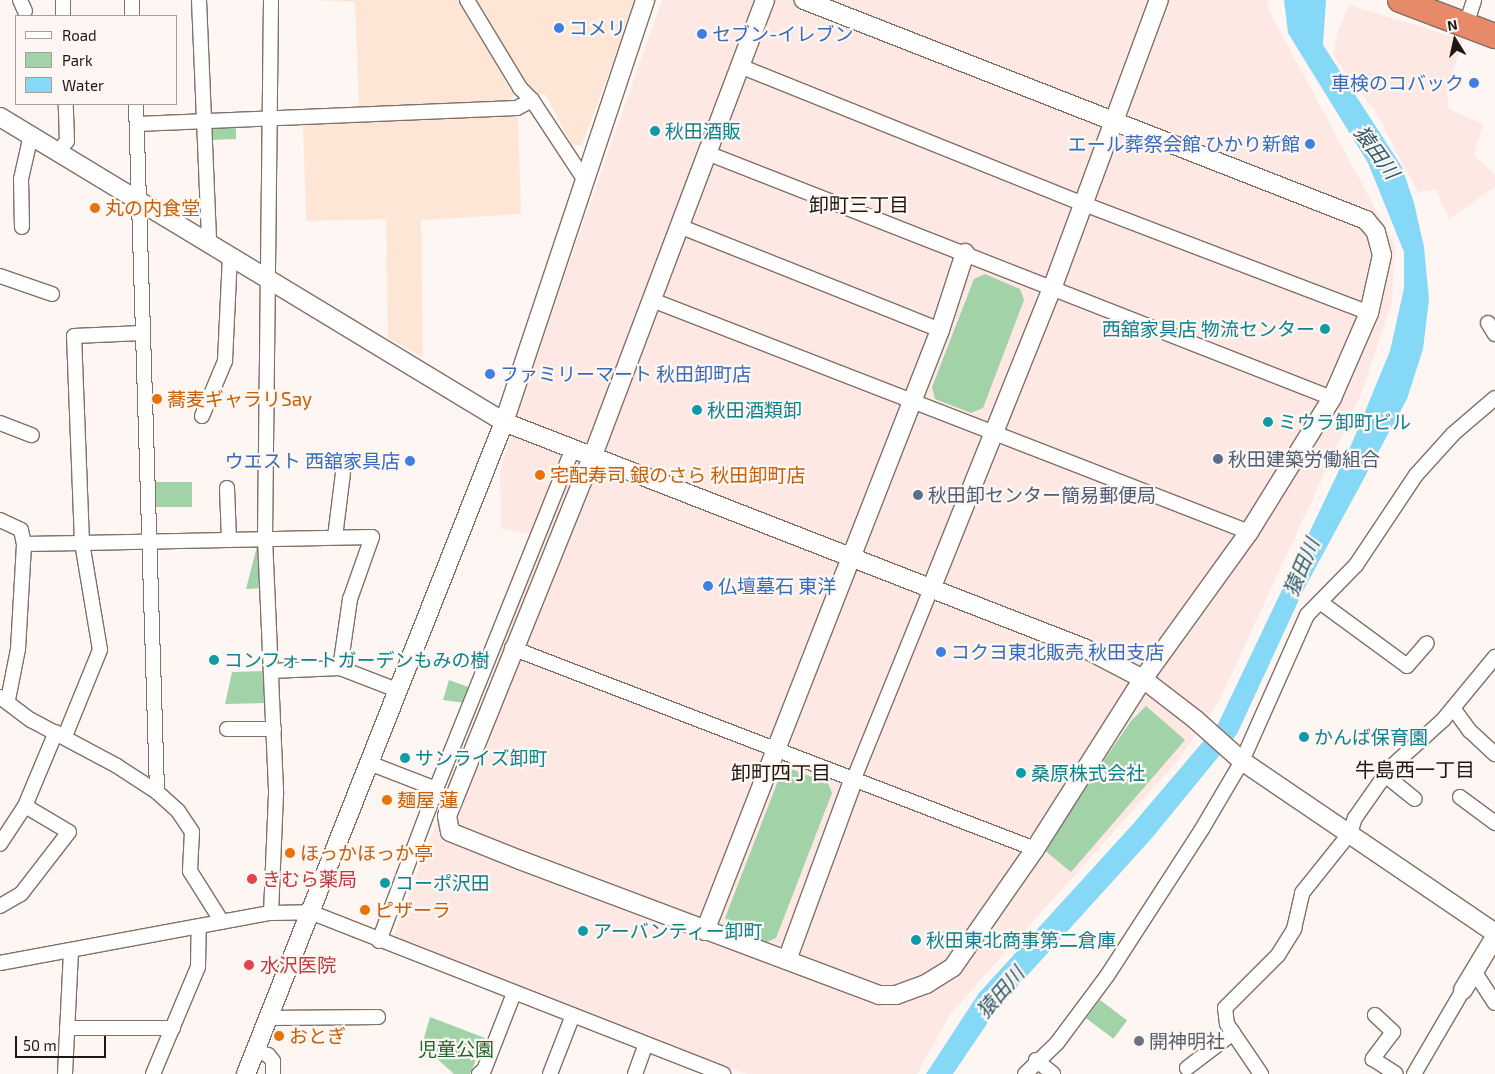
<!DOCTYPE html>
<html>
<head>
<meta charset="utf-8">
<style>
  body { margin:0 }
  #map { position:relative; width:1495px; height:1074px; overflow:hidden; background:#fdf6f2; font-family:"Exo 2","Noto Sans JP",sans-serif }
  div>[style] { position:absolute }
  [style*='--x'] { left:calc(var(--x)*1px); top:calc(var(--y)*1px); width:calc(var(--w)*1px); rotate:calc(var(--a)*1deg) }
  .built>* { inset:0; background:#fde6d5 }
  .industrial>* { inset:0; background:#fee8e4 }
  .green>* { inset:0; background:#a2d2a8; transform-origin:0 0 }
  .water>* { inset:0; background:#86d8f7 }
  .roads { filter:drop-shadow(1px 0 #807167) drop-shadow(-1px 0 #807167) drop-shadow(0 1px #807167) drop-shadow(0 -1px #807167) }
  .minor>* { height:14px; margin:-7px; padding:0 7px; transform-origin:7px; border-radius:7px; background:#fff }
  .tertiary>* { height:18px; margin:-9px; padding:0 9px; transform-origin:9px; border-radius:9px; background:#fff }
  .trunk>* { height:24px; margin:-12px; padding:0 12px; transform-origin:12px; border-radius:12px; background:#e68a6a }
  .dots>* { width:14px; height:14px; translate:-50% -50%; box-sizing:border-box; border:2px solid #fdf6f2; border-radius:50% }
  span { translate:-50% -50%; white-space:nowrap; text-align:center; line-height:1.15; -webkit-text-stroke:4.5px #fdf6f2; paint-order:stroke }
  .shop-label { font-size:19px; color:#366cbe }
  .left { translate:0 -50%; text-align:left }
  .right { translate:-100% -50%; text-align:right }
  .culture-label { font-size:19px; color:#0d838f }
  .food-label { font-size:19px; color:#c56008 }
  .service-label { font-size:19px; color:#4e5e75 }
  .health-label { font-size:19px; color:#be3a42 }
  .worship-label { font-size:19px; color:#5b616d }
  .park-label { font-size:19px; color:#1b662d }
  .water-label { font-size:20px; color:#2a5869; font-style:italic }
  .neighbourhood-label { font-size:20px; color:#1e1814 }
  .legend { position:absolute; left:15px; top:15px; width:162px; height:90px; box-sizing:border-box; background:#fdf6f2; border:1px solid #a49d99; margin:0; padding:6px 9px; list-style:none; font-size:15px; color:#1e1814 }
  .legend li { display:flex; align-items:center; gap:10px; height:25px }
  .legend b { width:25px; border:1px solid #a49d99 }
  .north { position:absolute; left:1430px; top:15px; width:50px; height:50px; -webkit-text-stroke:4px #fdf6f2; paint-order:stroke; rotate:350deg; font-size:14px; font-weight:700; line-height:20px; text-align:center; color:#1e1814 }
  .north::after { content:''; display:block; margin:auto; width:18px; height:22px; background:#1e1814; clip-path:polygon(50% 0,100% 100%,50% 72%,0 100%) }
  .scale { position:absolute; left:15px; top:1036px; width:91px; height:22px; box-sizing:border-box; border:2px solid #1e1814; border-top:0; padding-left:6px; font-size:15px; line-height:18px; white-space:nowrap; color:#1e1814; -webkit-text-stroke:4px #fdf6f2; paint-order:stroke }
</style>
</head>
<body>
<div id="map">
  <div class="built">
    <i style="clip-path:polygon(313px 0,458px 0,514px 96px,509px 101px,359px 108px,355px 2px)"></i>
    <i style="clip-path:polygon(474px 0,636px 0,582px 145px,572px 145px,546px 95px,529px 91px)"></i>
    <i style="clip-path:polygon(518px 115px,521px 214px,421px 220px,423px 357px,388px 338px,386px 219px,306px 221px,303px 122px)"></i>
  </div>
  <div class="industrial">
    <i style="clip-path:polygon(662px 0,1268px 0,1269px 11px,1395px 245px,1392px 301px,1361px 394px,1220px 699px,1180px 758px,951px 1013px,917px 1074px,746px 1074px,393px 938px,544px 536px,501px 529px,500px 471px,527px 382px)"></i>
    <i style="clip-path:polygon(1349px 5px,1464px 40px,1446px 89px,1449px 109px,1483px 124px,1474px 155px,1495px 175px,1495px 187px,1449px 219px,1436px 189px,1418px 193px,1376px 112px,1333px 56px,1337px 35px)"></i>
  </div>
  <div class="green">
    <i style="clip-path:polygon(236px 125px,236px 139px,210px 140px,210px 132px,215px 126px)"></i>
    <i style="clip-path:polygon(985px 274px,1020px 289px,1024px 300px,983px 408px,971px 413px,935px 399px,932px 387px,974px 279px)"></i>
    <i style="left:155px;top:482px;width:37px;height:25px"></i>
    <i style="clip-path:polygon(257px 546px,261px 551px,262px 588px,246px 589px)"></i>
    <i style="clip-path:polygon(267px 671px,267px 703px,225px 704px,232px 672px)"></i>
    <i style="clip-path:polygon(449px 680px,471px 688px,465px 703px,443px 700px)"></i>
    <i style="clip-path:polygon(1146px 706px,1185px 740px,1071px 872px,1043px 849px,1131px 721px)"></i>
    <i style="clip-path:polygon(791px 769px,828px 783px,832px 793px,776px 938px,765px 943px,729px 928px,725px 918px,781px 773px)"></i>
    <i style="left:1100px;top:1000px;width:34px;height:23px;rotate:37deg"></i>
    <i style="clip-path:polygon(430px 1017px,485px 1038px,470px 1074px,454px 1074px,422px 1045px)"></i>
  </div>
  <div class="water">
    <i style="clip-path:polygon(1284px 0,1326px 0,1323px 45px,1402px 167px,1414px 203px,1424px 247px,1429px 299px,1423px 349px,1407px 399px,1303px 591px,1237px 734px,1151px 839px,997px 1009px,953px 1074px,926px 1074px,979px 993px,1133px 824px,1218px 724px,1352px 443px,1390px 351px,1404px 288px,1404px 252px,1368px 163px,1288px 33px)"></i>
  </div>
  <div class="roads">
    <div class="minor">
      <i style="--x:20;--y:0;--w:12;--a:66"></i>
      <i style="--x:63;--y:0;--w:16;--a:90"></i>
      <i style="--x:132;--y:0;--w:16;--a:90"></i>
      <i style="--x:199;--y:0;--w:242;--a:87.6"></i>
      <i style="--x:271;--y:0;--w:538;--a:90.64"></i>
      <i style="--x:265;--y:538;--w:256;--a:87.5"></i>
      <i style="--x:276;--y:794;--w:119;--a:92.4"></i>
      <i style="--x:467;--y:0;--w:103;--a:58.9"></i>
      <i style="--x:520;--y:88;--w:17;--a:45"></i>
      <i style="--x:532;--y:100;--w:95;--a:56.6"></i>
      <i style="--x:1466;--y:25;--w:26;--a:-72"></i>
      <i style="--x:740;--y:66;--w:371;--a:21.9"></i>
      <i style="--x:1084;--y:204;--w:305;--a:20.9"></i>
      <i style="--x:136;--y:104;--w:688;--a:88.25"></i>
      <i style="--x:137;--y:124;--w:380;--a:-2.4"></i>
      <i style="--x:517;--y:108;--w:17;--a:-28"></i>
      <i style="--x:58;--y:152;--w:14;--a:-51"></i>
      <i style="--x:67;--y:141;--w:37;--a:-92"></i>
      <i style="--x:707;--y:153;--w:671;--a:21.41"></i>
      <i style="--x:679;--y:226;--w:281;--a:21.7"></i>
      <i style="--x:22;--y:227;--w:48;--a:-91.2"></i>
      <i style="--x:21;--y:179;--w:45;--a:-77.2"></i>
      <i style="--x:0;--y:276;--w:55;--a:19.1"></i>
      <i style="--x:652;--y:300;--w:640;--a:21.24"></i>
      <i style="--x:1488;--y:323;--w:13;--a:58"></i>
      <i style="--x:202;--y:416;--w:60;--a:-67.3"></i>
      <i style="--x:225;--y:361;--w:106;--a:-87.3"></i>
      <i style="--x:0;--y:423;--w:34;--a:21"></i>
      <i style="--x:227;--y:488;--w:52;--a:87.8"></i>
      <i style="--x:0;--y:520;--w:23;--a:25"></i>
      <i style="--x:21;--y:530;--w:14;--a:78"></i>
      <i style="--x:335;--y:537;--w:64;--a:-82.9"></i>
      <i style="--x:1320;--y:602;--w:108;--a:36.3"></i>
      <i style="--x:1407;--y:666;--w:30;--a:-49"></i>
      <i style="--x:512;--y:648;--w:560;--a:21.02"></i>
      <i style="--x:271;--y:671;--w:69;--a:-2.5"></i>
      <i style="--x:0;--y:697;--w:39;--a:37"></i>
      <i style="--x:31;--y:720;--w:98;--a:28.1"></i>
      <i style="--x:117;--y:766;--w:48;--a:33"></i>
      <i style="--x:157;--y:792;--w:28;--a:42"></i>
      <i style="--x:178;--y:811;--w:25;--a:56"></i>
      <i style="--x:192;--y:832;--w:39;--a:93"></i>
      <i style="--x:190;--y:871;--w:60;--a:57.9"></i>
      <i style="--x:8;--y:700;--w:52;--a:-78.9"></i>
      <i style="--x:18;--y:649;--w:105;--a:-86.7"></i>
      <i style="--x:24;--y:544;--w:58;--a:-1"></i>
      <i style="--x:82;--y:543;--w:290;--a:-1.2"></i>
      <i style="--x:372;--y:537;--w:66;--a:109.5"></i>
      <i style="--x:350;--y:599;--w:70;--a:98.2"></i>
      <i style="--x:340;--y:668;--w:61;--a:21.1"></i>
      <i style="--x:1453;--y:708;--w:29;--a:54"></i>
      <i style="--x:1470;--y:731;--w:34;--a:43"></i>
      <i style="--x:227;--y:729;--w:47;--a:0"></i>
      <i style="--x:65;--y:736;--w:93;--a:-67.9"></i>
      <i style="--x:100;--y:650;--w:109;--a:-99.5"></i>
      <i style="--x:82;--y:543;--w:207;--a:-92.2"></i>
      <i style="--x:74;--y:336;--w:68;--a:-2.5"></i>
      <i style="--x:369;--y:763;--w:72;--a:21.2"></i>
      <i style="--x:1385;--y:775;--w:38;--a:39"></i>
      <i style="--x:853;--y:781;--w:207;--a:-67.9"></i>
      <i style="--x:1460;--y:797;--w:44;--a:36.6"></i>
      <i style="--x:0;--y:844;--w:45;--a:-56.7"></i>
      <i style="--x:25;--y:806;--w:80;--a:-67.3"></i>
      <i style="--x:0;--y:906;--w:24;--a:-30"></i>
      <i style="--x:21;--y:894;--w:78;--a:-52.3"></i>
      <i style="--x:69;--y:832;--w:51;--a:-149.4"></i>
      <i style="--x:379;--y:941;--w:162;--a:-69.4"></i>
      <i style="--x:436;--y:789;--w:365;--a:-68.1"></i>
      <i style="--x:0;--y:963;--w:276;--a:-10.5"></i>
      <i style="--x:271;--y:913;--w:39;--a:-1"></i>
      <i style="--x:310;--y:912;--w:444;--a:21.4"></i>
      <i style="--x:1474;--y:971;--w:38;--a:57"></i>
      <i style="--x:1375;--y:1015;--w:25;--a:43"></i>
      <i style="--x:1393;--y:1032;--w:34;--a:127"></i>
      <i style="--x:1373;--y:1059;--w:27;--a:33"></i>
      <i style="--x:269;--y:1018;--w:109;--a:-0.5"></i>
      <i style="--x:67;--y:1028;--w:106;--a:0"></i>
      <i style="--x:255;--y:1051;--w:14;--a:17"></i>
      <i style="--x:268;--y:1055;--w:8;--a:50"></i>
      <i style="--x:273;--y:1061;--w:13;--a:90"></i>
      <i style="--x:1036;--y:1060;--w:22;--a:39"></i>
      <i style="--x:1187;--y:1068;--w:58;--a:-37.3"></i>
      <i style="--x:65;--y:1074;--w:121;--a:-87.2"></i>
      <i style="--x:153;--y:1074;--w:116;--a:-67.2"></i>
      <i style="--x:198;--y:967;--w:39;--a:-89"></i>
      <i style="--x:479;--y:1074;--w:6;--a:-39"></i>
      <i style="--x:484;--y:1070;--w:83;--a:-68.7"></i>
      <i style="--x:550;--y:1074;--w:63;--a:-68.7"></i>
      <i style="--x:635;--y:1074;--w:32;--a:-70"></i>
      <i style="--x:1025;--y:1074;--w:45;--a:-44.1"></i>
      <i style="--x:1057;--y:1043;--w:84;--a:-53.3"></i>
      <i style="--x:1107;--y:976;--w:175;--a:-57.1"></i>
      <i style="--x:1202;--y:829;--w:79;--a:-59.5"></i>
      <i style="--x:1242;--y:761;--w:160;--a:-66"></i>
      <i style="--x:1307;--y:615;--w:70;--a:-45.6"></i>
      <i style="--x:1356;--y:565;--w:108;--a:-56.3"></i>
      <i style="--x:1416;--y:475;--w:55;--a:-47.9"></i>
      <i style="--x:1453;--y:434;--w:55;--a:-40.6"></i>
      <i style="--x:1261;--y:1074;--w:60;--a:-124.2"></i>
      <i style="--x:1227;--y:1024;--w:16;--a:-97"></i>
      <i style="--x:1225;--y:1008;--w:75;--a:-45"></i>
      <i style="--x:1278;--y:955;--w:31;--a:-58"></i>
      <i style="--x:1294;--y:929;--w:37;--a:-77"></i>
      <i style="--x:1302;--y:893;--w:77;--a:-51.3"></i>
      <i style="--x:1350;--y:833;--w:16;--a:-72"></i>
      <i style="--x:1355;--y:818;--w:61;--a:-55"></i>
      <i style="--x:1390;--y:768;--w:72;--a:-42.2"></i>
      <i style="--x:1443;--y:720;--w:82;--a:-50.5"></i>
      <i style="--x:1414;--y:1074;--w:97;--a:-59.7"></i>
    </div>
    <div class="tertiary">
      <i style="--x:765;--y:0;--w:489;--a:110.7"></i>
      <i style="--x:592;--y:457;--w:387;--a:112"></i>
      <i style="--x:447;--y:816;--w:16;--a:79"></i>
      <i style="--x:450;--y:832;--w:75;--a:21.8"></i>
      <i style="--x:520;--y:860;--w:384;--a:20.6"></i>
      <i style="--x:879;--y:995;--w:17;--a:0"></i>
      <i style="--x:896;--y:995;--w:32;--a:-20"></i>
      <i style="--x:926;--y:984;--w:32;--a:-32"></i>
      <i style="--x:953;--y:967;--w:144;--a:-55.2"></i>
      <i style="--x:1035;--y:849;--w:201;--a:-57.6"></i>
      <i style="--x:1143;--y:679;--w:181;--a:-54.2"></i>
      <i style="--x:1249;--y:532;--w:158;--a:-58.2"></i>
      <i style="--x:1332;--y:398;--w:93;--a:-66.5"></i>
      <i style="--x:1369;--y:313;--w:59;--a:-77.4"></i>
      <i style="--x:1382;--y:255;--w:24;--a:-105"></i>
      <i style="--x:1376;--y:232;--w:16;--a:-130"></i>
      <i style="--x:1366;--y:220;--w:604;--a:-158.62"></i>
      <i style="--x:0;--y:117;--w:589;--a:31.18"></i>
      <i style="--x:504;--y:422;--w:622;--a:21.29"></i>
      <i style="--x:1084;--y:648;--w:67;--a:27.7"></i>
      <i style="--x:1143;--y:679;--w:67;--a:37.7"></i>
      <i style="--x:1196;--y:720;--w:62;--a:41.7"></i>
      <i style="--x:1242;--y:761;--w:306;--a:34.2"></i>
      <i style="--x:931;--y:589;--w:327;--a:-68.1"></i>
      <i style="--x:1053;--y:286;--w:305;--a:-69.7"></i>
      <i style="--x:705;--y:931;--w:645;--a:-68.64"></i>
      <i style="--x:940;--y:330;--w:81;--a:-72"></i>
      <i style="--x:787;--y:960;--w:191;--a:-69.8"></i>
      <i style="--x:1463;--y:990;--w:62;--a:-58.9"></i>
      <i style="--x:246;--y:1074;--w:701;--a:-68.41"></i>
      <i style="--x:504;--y:422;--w:445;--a:-71.5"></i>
    </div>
    <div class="trunk">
      <i style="--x:1400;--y:0;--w:102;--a:20.8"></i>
    </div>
  </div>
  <div class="dots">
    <i style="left:559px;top:28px;background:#3f7fe0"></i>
    <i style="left:702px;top:34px;background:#3f7fe0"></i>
    <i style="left:1474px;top:83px;background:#3f7fe0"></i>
    <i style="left:655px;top:131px;background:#0f9aa8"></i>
    <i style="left:1310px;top:144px;background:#3f7fe0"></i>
    <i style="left:95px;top:208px;background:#e8710a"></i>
    <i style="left:1325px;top:329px;background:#0f9aa8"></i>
    <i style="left:490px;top:374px;background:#3f7fe0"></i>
    <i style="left:157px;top:399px;background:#e8710a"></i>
    <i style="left:697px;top:410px;background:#0f9aa8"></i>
    <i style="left:1268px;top:422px;background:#0f9aa8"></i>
    <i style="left:1218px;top:459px;background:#5c6f8a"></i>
    <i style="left:410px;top:461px;background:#3f7fe0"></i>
    <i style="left:540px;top:475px;background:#e8710a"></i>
    <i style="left:918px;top:495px;background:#5c6f8a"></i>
    <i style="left:708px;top:586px;background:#3f7fe0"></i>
    <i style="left:941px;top:652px;background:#3f7fe0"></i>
    <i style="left:214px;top:660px;background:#0f9aa8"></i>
    <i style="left:1304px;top:737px;background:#0f9aa8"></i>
    <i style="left:405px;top:758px;background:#0f9aa8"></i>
    <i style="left:1021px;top:773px;background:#0f9aa8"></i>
    <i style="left:387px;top:800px;background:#e8710a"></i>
    <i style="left:290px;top:853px;background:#e8710a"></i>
    <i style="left:252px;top:879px;background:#e0444e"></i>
    <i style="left:385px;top:883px;background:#0f9aa8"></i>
    <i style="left:365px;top:910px;background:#e8710a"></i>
    <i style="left:583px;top:931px;background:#0f9aa8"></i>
    <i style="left:916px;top:940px;background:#0f9aa8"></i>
    <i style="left:249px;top:965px;background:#e0444e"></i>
    <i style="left:279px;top:1036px;background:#e8710a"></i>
    <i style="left:1139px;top:1041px;background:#6b7280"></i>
  </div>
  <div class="shop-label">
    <span class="left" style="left:569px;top:28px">コメリ</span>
    <span class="left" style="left:712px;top:34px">セブン-イレブン</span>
    <span class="right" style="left:1464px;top:83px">車検のコバック</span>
    <span class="right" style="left:1300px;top:144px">エール葬祭会館 ひかり新館</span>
    <span class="left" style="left:500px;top:374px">ファミリーマート 秋田卸町店</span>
    <span class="right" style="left:400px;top:461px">ウエスト 西舘家具店</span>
    <span class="left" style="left:718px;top:586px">仏壇墓石 東洋</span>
    <span class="left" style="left:951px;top:652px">コクヨ東北販売 秋田支店</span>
  </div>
  <div class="culture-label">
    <span class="left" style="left:665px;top:131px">秋田酒販</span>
    <span class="right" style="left:1315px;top:329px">西舘家具店 物流センター</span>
    <span class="left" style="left:707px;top:410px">秋田酒類卸</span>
    <span class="left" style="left:1278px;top:422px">ミウラ卸町ビル</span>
    <span class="left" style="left:224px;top:660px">コンフォートガーデンもみの樹</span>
    <span class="left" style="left:1314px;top:737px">かんば保育園</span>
    <span class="left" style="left:415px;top:758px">サンライズ卸町</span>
    <span class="left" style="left:1031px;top:773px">桑原株式会社</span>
    <span class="left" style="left:395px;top:883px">コーポ沢田</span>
    <span class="left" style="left:593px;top:931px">アーバンティー卸町</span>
    <span class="left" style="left:926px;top:940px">秋田東北商事第二倉庫</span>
  </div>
  <div class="food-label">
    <span class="left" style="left:105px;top:208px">丸の内食堂</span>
    <span class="left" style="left:167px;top:399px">蕎麦ギャラリSay</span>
    <span class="left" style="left:550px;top:475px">宅配寿司 銀のさら 秋田卸町店</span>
    <span class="left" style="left:397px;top:800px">麺屋 蓮</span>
    <span class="left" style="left:300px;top:853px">ほっかほっか亭</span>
    <span class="left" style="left:375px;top:910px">ピザーラ</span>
    <span class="left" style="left:289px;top:1036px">おとぎ</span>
  </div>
  <div class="service-label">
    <span class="left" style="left:1228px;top:459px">秋田建築労働組合</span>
    <span class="left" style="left:928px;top:495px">秋田卸センター簡易郵便局</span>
  </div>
  <div class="health-label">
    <span class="left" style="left:262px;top:879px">きむら薬局</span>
    <span class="left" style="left:260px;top:965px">水沢医院</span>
  </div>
  <div class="worship-label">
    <span class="left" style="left:1149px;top:1041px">開神明社</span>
  </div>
  <div class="park-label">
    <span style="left:456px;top:1049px">児童公園</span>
  </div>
  <div class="water-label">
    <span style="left:1377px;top:152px;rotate:54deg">猿田川</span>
    <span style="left:1301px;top:567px;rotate:-67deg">猿田川</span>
    <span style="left:1000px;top:992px;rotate:-49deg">猿田川</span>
  </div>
  <div class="neighbourhood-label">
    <span style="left:859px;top:204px">卸町三丁目</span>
    <span style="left:1415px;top:769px">牛島西一丁目</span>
    <span style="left:781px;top:772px">卸町四丁目</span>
  </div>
  <ul class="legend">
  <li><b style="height:6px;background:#fff"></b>Road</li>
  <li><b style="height:14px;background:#a2d2a8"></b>Park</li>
  <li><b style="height:14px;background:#86d8f7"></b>Water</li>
  </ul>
  <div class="north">N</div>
  <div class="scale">50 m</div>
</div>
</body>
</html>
